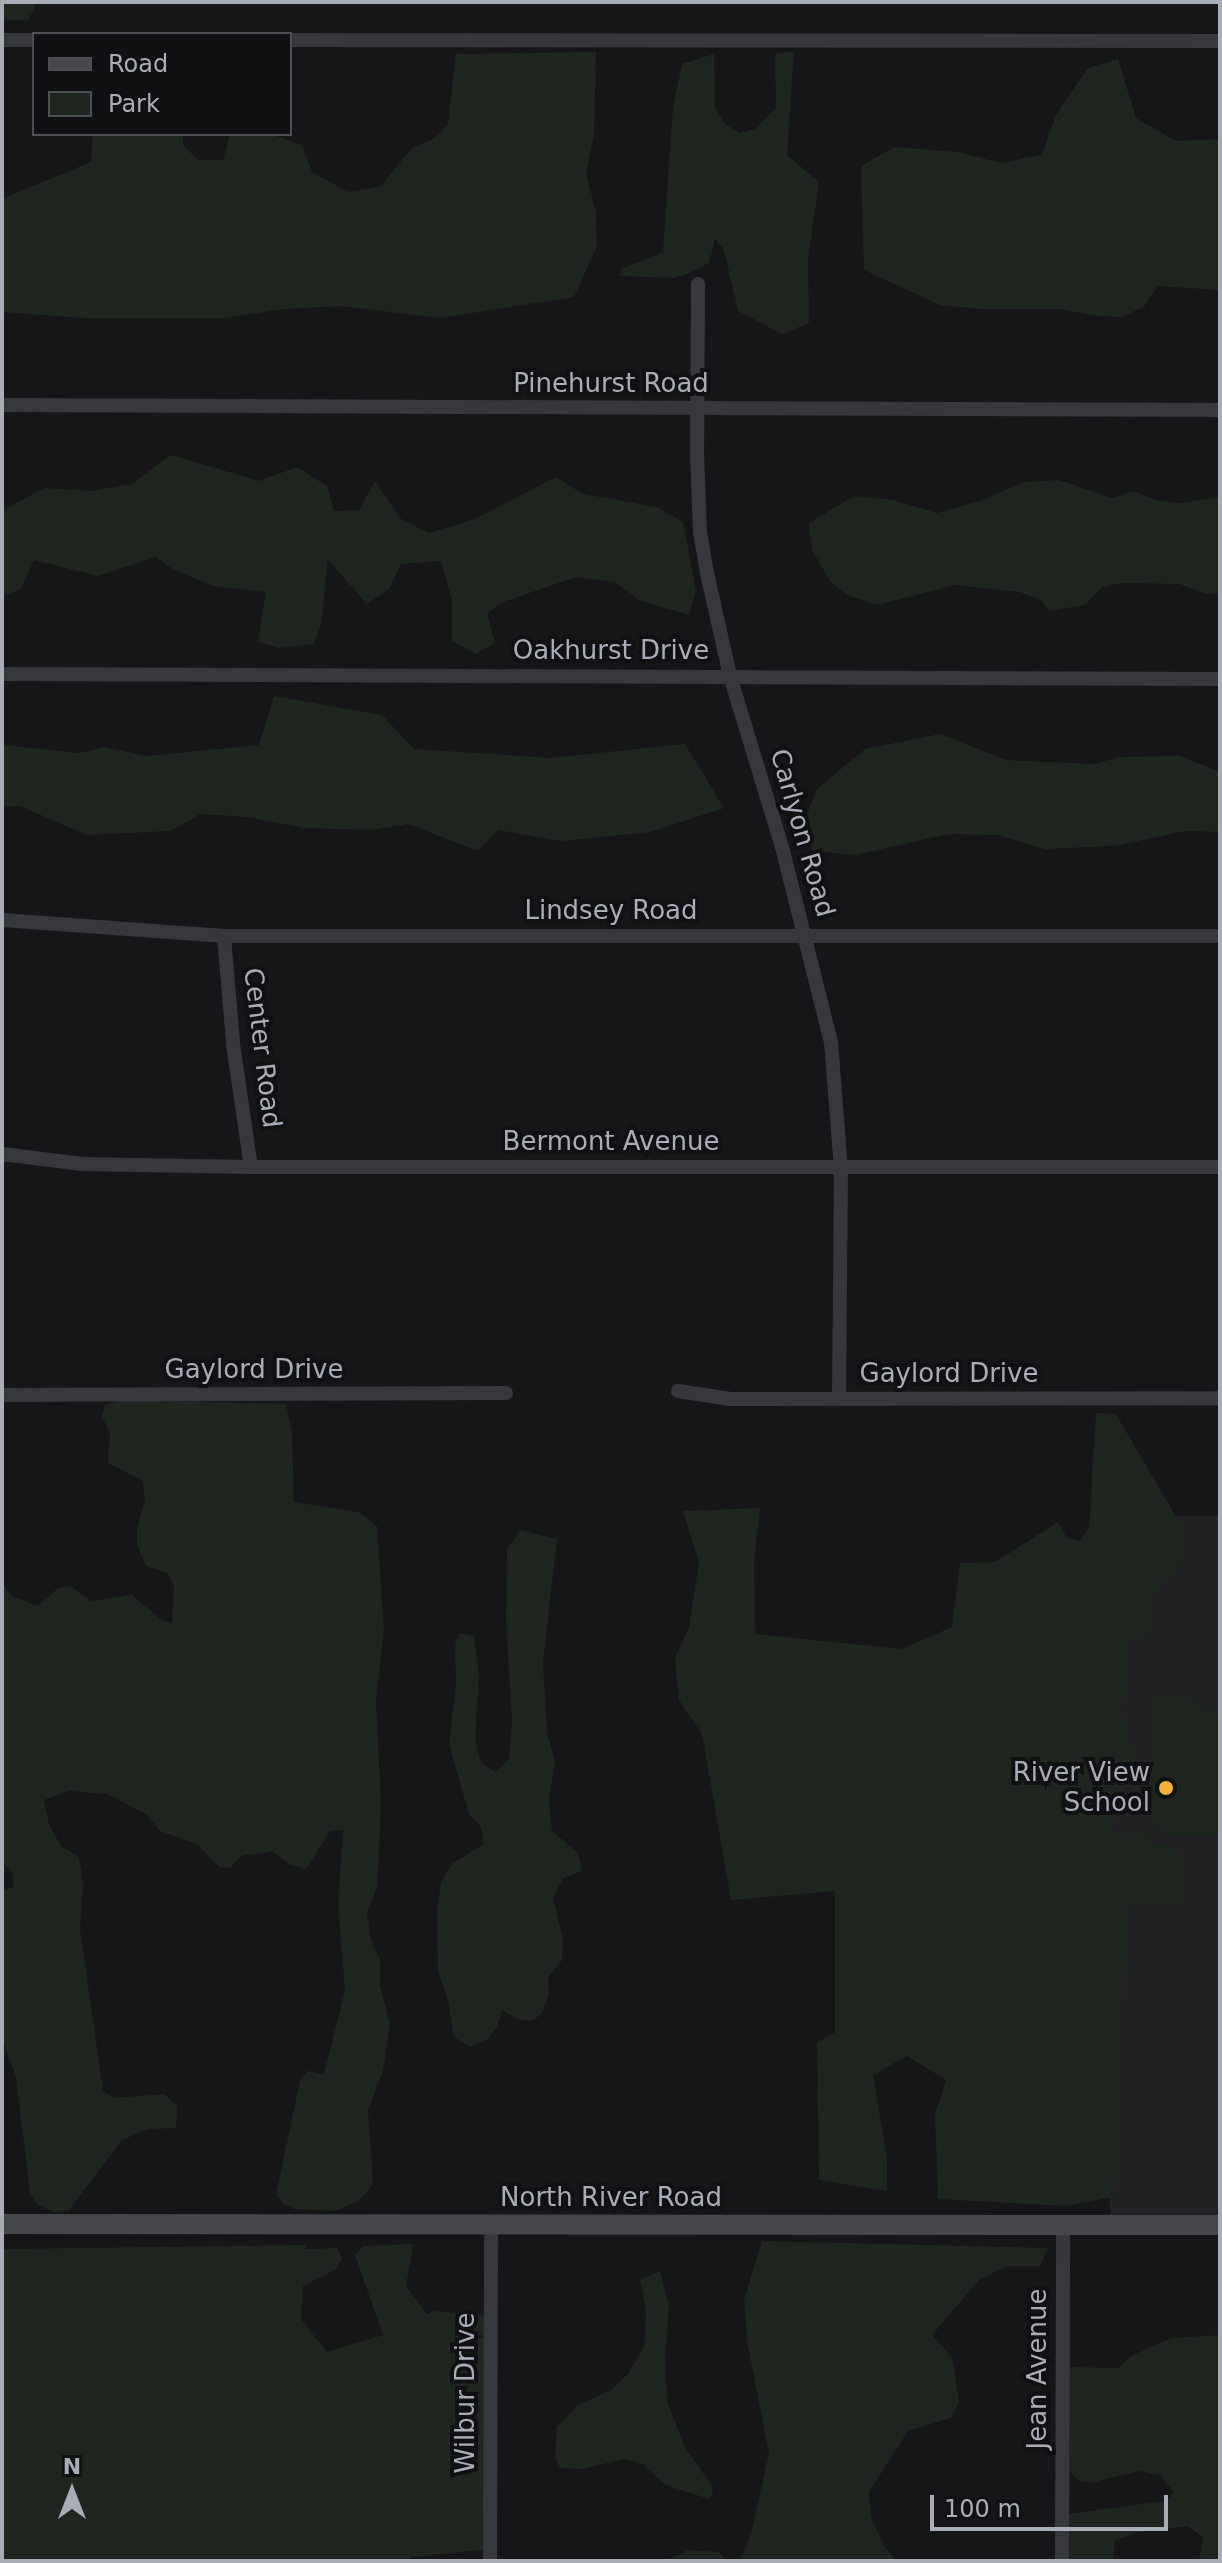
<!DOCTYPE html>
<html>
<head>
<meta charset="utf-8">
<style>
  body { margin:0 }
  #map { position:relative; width:1222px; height:2563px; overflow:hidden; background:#161618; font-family:"DejaVu Sans",sans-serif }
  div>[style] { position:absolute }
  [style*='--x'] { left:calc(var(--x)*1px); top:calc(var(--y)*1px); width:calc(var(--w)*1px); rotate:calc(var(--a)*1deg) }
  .built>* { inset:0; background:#222225; transform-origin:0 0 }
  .green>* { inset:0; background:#1e261f }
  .street>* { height:14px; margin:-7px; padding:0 7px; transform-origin:7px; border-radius:7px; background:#37383d }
  .secondary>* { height:20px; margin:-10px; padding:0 10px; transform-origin:10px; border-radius:10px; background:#45474d }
  .dots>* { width:22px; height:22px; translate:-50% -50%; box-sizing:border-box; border:4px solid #111113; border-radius:50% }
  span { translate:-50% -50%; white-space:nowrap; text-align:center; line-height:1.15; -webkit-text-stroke:8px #111113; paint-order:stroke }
  .street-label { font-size:26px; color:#a8adb8 }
  .poi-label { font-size:26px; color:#a8adb8 }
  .right { translate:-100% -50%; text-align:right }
  .frame { position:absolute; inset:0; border:4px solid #a8adb8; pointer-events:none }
  .legend { position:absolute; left:32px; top:32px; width:260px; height:104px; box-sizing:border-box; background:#111113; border:2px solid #4d4f55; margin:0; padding:10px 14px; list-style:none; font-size:24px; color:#a8adb8 }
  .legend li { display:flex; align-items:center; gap:16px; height:40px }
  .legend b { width:40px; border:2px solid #4d4f55 }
  .north { position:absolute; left:32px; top:2451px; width:80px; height:80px; -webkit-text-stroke:6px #111113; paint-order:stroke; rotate:0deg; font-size:22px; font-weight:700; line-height:32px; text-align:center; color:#a8adb8 }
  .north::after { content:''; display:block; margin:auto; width:28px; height:36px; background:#a8adb8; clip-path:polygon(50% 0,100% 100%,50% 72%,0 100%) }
  .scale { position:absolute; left:930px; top:2495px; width:238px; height:36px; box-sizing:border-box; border:4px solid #a8adb8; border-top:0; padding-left:10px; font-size:24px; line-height:28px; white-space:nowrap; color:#a8adb8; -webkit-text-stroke:6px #111113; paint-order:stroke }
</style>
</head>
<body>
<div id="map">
  <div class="built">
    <i style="left:1110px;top:1516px;width:110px;height:709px"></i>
  </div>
  <div class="green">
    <i style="clip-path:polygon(2px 2px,37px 2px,28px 21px,2px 19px)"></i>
    <i style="clip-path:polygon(794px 51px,787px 155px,819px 182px,808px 259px,809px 323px,782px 334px,738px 311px,724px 250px,715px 239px,709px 263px,687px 274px,674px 278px,620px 276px,621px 269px,663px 252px,673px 107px,682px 64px,714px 54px,715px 109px,725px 124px,740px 133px,755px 129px,776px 108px,775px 54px)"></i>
    <i style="clip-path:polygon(596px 52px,594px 134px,586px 173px,596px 213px,597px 246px,574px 297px,440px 318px,341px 306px,283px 309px,226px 318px,83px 318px,2px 312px,2px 199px,91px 162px,93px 134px,183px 134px,183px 145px,198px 160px,223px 160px,230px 134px,270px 134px,302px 145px,312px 172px,348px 192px,380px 187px,411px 149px,432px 140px,448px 125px,456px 54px)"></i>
    <i style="clip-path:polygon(1118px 59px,1136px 118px,1176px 141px,1220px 139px,1220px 290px,1158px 286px,1144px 307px,1121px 317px,1098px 316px,1060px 309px,981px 309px,940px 305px,864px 270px,861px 166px,895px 147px,957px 152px,1001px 163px,1042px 155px,1056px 115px,1088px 68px)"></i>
    <i style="clip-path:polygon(170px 455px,259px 481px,297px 467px,327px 486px,334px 511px,359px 510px,375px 481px,401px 519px,429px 533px,475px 519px,556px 477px,583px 494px,657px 507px,683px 522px,696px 591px,689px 615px,639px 600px,615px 582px,576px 577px,500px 603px,487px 614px,495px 643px,476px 654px,452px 641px,452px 601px,441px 561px,401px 564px,389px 589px,367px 604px,328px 560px,321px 624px,314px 644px,280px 648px,258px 642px,266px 592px,213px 586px,172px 569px,156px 557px,98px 576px,34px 560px,21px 589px,2px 597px,2px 511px,44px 488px,91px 491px,132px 484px)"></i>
    <i style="clip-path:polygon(1059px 480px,1112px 498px,1133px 491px,1159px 501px,1181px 503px,1220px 497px,1220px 593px,1205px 594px,1180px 584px,1120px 583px,1101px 588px,1085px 605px,1049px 611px,1042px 601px,1020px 592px,955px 585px,877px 605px,847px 595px,830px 581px,812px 550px,809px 523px,854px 496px,893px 500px,937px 513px,983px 500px,1023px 482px)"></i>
    <i style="clip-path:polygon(274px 696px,382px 715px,414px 749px,550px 758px,685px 744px,724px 808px,650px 832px,560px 841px,498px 830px,478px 851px,408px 824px,372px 830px,304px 828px,247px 817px,200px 814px,171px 831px,87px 835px,20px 806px,2px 806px,2px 745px,79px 753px,104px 747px,148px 756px,259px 745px)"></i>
    <i style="clip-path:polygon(940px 734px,1006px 760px,1095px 764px,1119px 757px,1180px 756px,1220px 772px,1220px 832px,1185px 831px,1114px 846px,1045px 849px,998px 835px,949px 834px,855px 855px,813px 851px,800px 831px,817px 789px,865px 749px)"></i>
    <i style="clip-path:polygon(125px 1400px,286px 1404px,292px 1433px,294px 1502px,358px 1512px,377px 1526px,384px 1631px,376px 1701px,381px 1805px,377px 1887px,367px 1912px,371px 1940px,380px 1960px,380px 1985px,390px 2024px,383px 2071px,368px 2110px,373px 2184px,360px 2200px,335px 2211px,295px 2209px,284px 2204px,276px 2195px,300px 2080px,308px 2071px,324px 2074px,345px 1990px,338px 1904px,343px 1830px,330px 1831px,306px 1869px,289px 1864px,272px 1851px,241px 1856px,231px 1867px,220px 1868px,197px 1844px,160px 1831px,146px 1814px,107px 1794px,69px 1791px,44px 1800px,49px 1824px,61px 1846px,79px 1857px,83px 1884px,80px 1929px,103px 2091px,114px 2098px,165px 2094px,177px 2107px,176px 2128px,148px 2129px,122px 2140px,68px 2211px,54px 2212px,38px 2205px,30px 2193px,16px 2077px,2px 2037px,2px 1891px,14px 1887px,13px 1873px,2px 1861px,2px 1582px,11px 1596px,38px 1606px,57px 1589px,70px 1586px,92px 1601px,132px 1595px,162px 1620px,172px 1623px,174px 1585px,167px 1573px,146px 1566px,137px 1545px,137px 1529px,145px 1500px,143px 1481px,108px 1463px,110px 1434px,102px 1416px,105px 1405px)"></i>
    <i style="clip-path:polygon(1096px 1413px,1116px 1414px,1186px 1534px,1185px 1560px,1151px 1598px,1150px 1635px,1128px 1641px,1130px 1688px,1120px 1705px,1133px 1753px,1116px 1798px,1113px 1832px,1144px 1833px,1153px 1838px,1153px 1844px,1178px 1846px,1181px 1905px,1124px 1907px,1130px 1938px,1119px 2022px,1114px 2197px,1064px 2206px,938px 2199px,935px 2114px,946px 2080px,907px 2056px,873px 2075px,887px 2159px,887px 2191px,819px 2180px,817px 2043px,835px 2032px,835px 1891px,731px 1900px,702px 1734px,679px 1700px,675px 1658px,689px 1627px,699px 1562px,683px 1511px,760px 1508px,754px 1560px,755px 1634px,901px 1649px,952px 1627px,960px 1563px,995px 1562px,1058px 1522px,1067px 1538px,1080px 1541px,1089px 1528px)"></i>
    <i style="clip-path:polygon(520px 1530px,557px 1539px,543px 1663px,547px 1733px,555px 1761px,549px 1801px,552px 1831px,578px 1853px,582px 1871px,563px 1878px,553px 1899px,563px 1938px,562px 1960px,548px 1978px,549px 1995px,541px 2014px,532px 2021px,517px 2019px,502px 2010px,497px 2027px,488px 2039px,470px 2047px,454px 2037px,448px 2001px,438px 1971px,437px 1912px,441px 1882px,453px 1863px,484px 1844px,481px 1827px,469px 1814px,449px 1744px,456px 1683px,455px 1645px,460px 1633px,474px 1636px,479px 1677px,475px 1739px,481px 1763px,496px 1772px,509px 1759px,512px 1721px,506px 1618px,507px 1550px)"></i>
    <i style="clip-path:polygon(1152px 1697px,1188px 1697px,1220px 1716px,1220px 1835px,1171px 1837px,1149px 1820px)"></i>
    <i style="clip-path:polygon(762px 2241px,1048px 2248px,1040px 2266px,1007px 2266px,979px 2280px,932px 2335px,952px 2357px,959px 2402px,951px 2418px,908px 2431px,869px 2492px,871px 2517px,885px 2548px,897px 2561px,740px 2561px,751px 2534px,769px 2453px,747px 2341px,744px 2300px)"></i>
    <i style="clip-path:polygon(413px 2244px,406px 2286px,427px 2314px,435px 2311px,489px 2316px,490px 2549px,411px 2557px,407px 2561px,2px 2561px,2px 2249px,306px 2245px,306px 2249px,337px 2248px,342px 2259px,335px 2270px,303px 2286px,301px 2319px,327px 2352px,383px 2335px,355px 2255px,363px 2246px)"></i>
    <i style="clip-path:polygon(660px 2271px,669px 2307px,665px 2359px,667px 2401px,685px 2448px,711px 2484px,713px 2493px,709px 2499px,665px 2485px,643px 2464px,625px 2459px,581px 2469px,560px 2468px,555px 2456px,557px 2427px,578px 2405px,611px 2390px,628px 2374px,645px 2345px,646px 2309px,640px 2280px)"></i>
    <i style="clip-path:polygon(1220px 2335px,1220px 2561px,1199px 2561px,1203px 2537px,1188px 2526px,1138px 2532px,1115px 2541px,1113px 2561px,1067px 2561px,1067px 2514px,1165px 2501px,1174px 2493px,1160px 2475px,1139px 2471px,1090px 2483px,1079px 2481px,1067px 2469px,1068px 2367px,1118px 2368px,1133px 2355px,1172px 2338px)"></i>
    <i style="clip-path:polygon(688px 2550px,719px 2552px,726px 2561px,667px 2561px)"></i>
  </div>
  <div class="street">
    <i style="--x:2;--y:40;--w:32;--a:0"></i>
    <i style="--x:290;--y:40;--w:930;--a:0.06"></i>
    <i style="--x:698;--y:284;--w:170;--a:90.3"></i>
    <i style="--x:697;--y:454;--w:78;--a:87.8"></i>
    <i style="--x:700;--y:532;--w:42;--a:80.3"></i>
    <i style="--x:707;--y:573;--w:106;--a:77.4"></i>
    <i style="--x:730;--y:676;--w:179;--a:73.1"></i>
    <i style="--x:782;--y:847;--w:201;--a:75.9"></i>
    <i style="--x:831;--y:1042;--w:126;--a:85.5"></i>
    <i style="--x:841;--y:1168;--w:229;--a:90.5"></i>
    <i style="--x:2;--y:405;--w:1218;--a:0.24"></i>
    <i style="--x:2;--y:674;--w:1218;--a:0.24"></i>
    <i style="--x:2;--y:920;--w:223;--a:4.1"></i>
    <i style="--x:224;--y:936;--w:996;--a:0"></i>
    <i style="--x:224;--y:936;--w:108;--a:85.2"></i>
    <i style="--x:233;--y:1044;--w:124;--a:81.7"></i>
    <i style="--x:2;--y:1154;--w:81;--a:7.1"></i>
    <i style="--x:82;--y:1164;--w:169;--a:1"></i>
    <i style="--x:251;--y:1167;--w:969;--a:0"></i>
    <i style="--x:678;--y:1391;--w:53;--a:8.7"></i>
    <i style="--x:730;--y:1399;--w:490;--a:-0.1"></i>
    <i style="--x:2;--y:1395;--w:504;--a:-0.23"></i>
    <i style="--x:490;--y:2561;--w:337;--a:-89.8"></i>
    <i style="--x:1062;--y:2561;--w:337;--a:-89.8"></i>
  </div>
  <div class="secondary">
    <i style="--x:2;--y:2224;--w:1218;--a:0.05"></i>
  </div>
  <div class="dots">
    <i style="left:1166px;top:1788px;background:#f2b134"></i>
  </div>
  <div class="street-label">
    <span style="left:611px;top:384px">Pinehurst Road</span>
    <span style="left:611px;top:651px">Oakhurst Drive</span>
    <span style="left:802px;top:833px;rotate:74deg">Carlyon Road</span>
    <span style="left:611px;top:911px">Lindsey Road</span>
    <span style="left:262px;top:1048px;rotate:83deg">Center Road</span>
    <span style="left:611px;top:1142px">Bermont Avenue</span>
    <span style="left:254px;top:1370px">Gaylord Drive</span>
    <span style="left:949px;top:1374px">Gaylord Drive</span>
    <span style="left:611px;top:2198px">North River Road</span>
    <span style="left:1038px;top:2369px;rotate:-90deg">Jean Avenue</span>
    <span style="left:466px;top:2393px;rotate:-90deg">Wilbur Drive</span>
  </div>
  <div class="poi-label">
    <span class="right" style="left:1150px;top:1788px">River View<br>School</span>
  </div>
  <div class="frame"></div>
  <ul class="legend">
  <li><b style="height:10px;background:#45474d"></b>Road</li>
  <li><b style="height:22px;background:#1e261f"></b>Park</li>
  </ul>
  <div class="north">N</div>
  <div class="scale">100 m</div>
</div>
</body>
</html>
